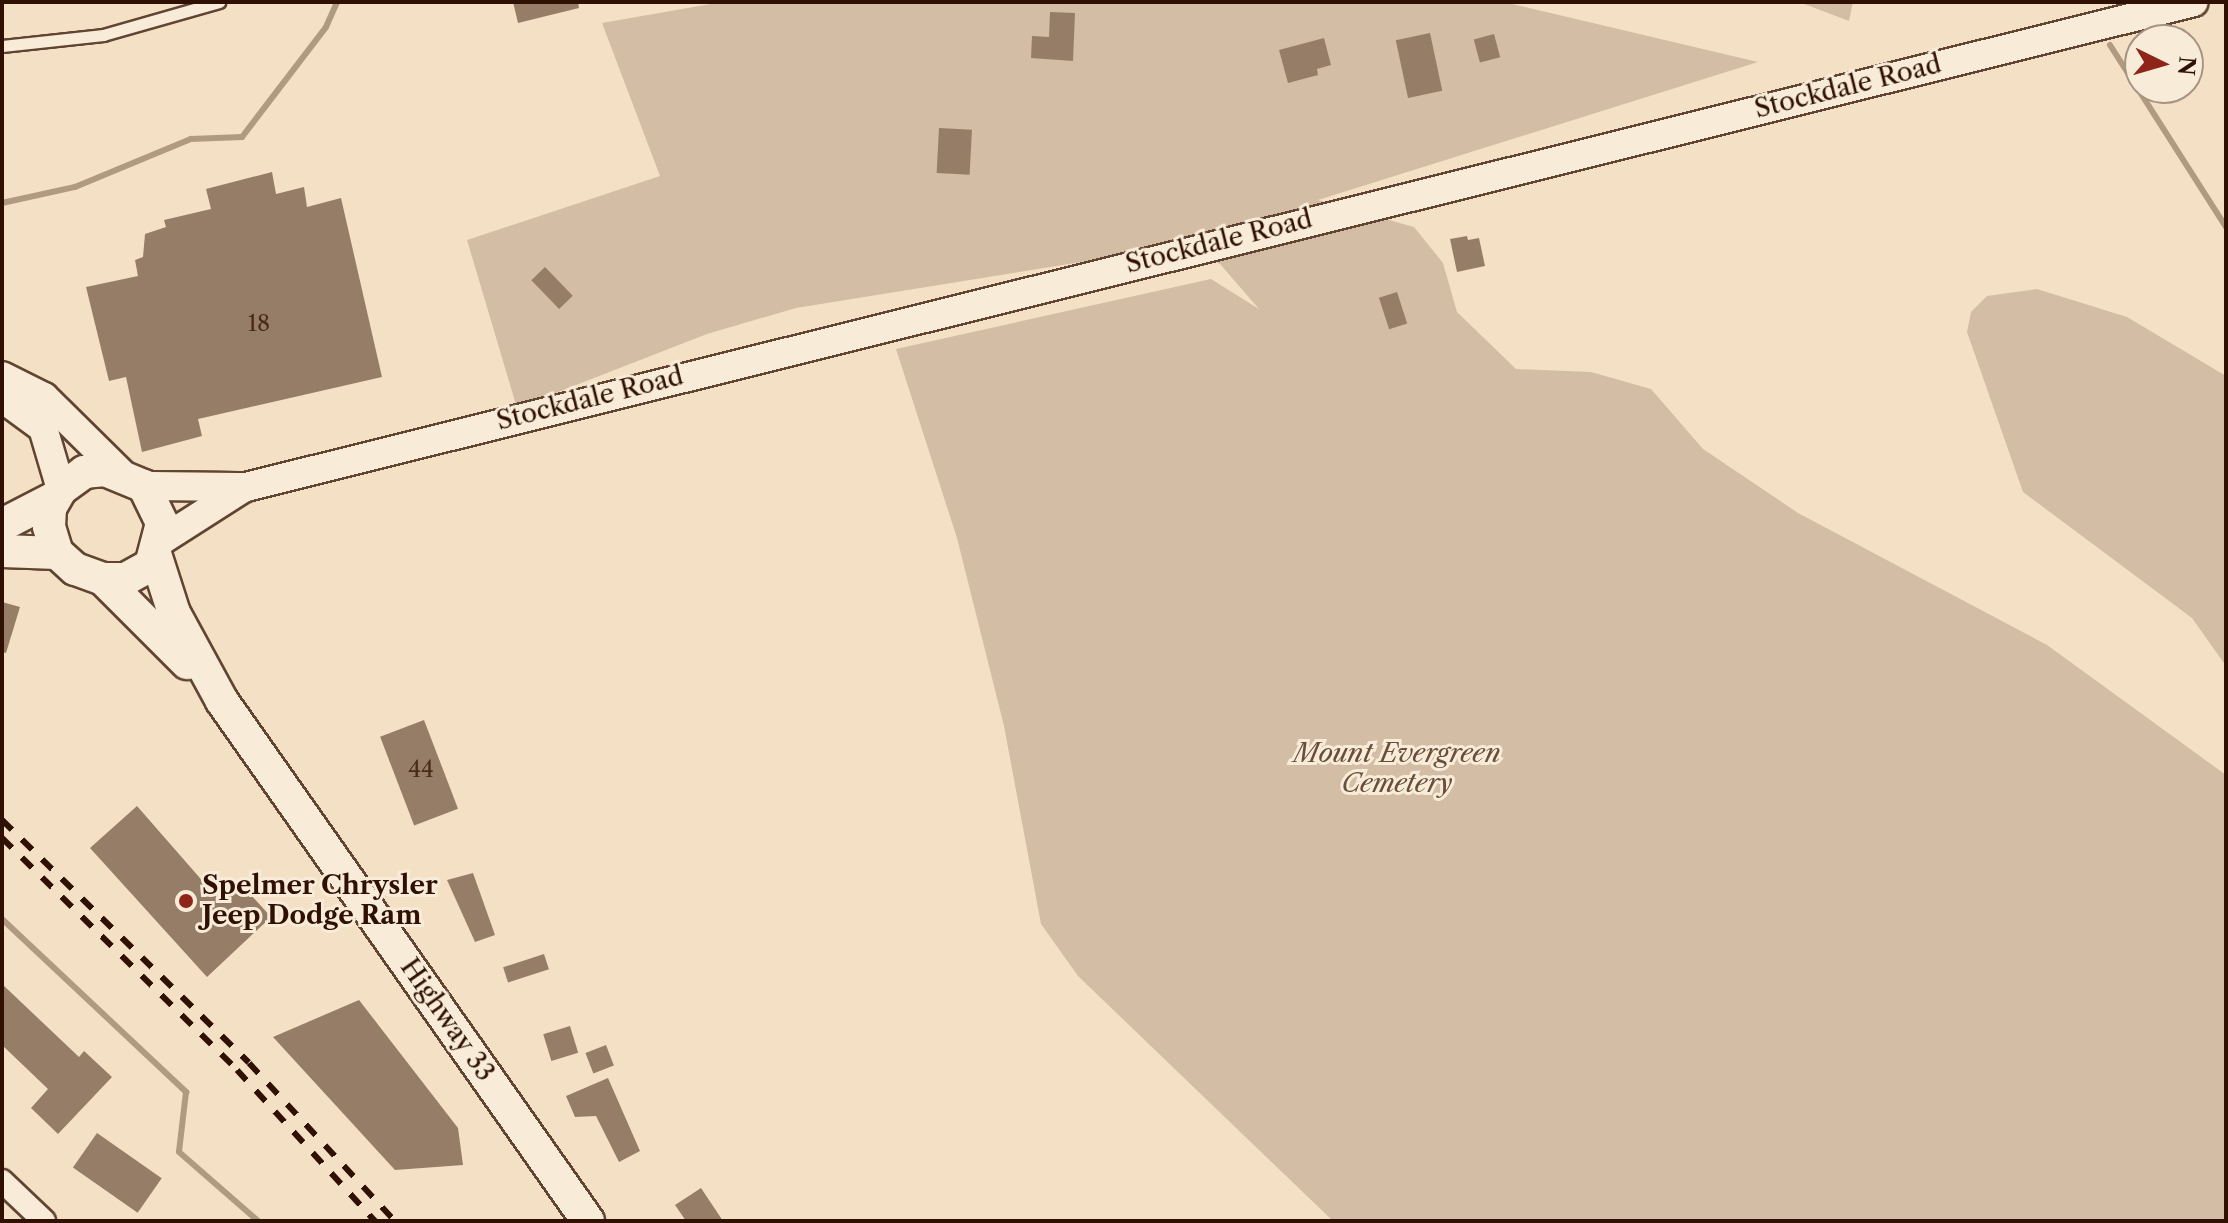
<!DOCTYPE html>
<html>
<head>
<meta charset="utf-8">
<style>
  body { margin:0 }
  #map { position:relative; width:2228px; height:1223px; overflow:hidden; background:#f4e1c5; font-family:"Libre Caslon Text",serif }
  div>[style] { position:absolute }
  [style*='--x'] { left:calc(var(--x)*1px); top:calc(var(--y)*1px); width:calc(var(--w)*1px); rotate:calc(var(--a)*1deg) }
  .green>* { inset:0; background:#d3bda4 }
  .stream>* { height:6px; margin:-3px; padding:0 3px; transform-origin:3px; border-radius:3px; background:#b19a82 }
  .building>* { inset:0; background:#967d67; transform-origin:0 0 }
  .roads { filter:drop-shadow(2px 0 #614432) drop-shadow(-2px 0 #614432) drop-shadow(0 2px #614432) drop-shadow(0 -2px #614432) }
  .service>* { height:11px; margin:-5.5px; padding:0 5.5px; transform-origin:5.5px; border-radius:5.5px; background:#f8ecd9 }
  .minor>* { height:22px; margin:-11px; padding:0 11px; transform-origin:11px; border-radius:11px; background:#f8ecd9 }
  .tertiary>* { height:28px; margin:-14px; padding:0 14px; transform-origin:14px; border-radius:14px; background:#f8ecd9 }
  .secondary>* { height:32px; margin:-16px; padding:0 16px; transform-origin:16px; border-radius:16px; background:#f8ecd9 }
  .rail>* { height:6px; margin-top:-3px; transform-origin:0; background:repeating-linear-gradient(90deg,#301001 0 14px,transparent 0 28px) }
  .dots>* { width:22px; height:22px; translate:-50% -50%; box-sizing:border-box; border:4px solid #f8ecd9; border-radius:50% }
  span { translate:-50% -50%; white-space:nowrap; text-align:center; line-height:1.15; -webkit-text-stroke:6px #f8ecd9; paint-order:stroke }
  .number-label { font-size:22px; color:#4a2b1a }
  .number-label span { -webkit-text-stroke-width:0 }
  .street-label { font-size:26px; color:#301001 }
  .park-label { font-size:26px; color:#694d3a; font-style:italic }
  .poi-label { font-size:26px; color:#301001; font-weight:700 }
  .left { translate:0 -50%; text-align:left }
  .frame { position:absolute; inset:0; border:4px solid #301001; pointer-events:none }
  .north { position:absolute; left:2124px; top:24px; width:80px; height:80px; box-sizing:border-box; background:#f8ecd9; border:2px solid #a89483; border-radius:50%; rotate:95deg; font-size:22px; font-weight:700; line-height:32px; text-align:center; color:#301001 }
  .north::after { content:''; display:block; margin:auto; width:28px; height:36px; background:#8f2418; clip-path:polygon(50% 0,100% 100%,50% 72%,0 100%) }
</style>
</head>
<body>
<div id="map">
  <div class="green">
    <i style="clip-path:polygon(722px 2px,1504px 2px,1758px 62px,1318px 200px,1414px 227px,1443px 263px,1457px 312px,1516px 369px,1591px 372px,1651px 389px,1703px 449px,1798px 513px,2047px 645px,2226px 775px,2226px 1221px,1333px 1221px,1078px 976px,1041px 924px,1004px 726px,957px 538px,896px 349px,1211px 279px,1259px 309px,1220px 264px,1187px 245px,796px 308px,707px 334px,517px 408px,467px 240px,660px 176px,602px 23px)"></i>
    <i style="clip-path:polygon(1799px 2px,1853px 2px,1849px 21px)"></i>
    <i style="clip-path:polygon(2037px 289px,2127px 317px,2226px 376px,2226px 666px,2192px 618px,2023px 492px,1967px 332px,1971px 312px,1987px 296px)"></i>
  </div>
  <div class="stream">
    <i style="--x:2110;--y:45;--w:216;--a:57.5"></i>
    <i style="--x:2;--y:203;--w:75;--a:-12.4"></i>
    <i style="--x:75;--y:187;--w:126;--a:-22.5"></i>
    <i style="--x:191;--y:139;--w:51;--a:-2.2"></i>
    <i style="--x:242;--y:137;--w:138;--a:-52.6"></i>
    <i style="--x:326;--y:27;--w:27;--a:-66"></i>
    <i style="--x:2;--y:919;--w:253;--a:43.2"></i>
    <i style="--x:186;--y:1092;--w:60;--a:96.7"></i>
    <i style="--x:179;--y:1152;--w:105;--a:41.1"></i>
  </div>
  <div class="building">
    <i style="clip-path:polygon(513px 2px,578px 2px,579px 8px,518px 23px)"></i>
    <i style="clip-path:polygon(1050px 12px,1075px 13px,1073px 61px,1031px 58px,1032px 36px,1049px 37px)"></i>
    <i style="left:1430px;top:33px;width:59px;height:35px;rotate:78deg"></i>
    <i style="left:1494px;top:34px;width:24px;height:21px;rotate:75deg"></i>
    <i style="clip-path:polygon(1324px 38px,1331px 65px,1317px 69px,1318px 75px,1288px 83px,1279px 50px)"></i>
    <i style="left:939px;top:128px;width:33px;height:45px;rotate:3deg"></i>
    <i style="clip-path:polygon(272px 172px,276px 194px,304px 187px,307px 207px,341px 198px,382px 377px,198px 419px,202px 436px,142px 452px,126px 377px,109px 381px,86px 287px,138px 276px,135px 260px,143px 257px,145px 234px,166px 227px,164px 220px,211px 209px,206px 189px)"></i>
    <i style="clip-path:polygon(1467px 236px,1468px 240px,1479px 238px,1485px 266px,1457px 272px,1450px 239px)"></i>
    <i style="left:545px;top:267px;width:40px;height:19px;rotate:46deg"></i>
    <i style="left:1397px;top:292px;width:33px;height:19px;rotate:72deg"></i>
    <i style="clip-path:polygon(2px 602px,20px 607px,6px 653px,2px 652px)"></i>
    <i style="left:424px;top:720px;width:95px;height:47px;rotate:69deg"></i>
    <i style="clip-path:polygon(137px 806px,220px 901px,240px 883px,271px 917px,207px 977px,90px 848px)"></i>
    <i style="clip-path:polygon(473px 873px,495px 935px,475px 942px,447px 880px)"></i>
    <i style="left:544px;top:954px;width:16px;height:43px;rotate:72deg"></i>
    <i style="clip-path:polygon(2px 984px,79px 1057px,84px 1051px,112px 1077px,58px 1134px,31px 1108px,48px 1089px,2px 1045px)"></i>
    <i style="clip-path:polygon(359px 1000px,458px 1128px,463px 1165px,395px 1170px,273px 1037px)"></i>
    <i style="left:570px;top:1026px;width:28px;height:28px;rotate:73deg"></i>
    <i style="left:606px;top:1045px;width:22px;height:22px;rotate:69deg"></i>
    <i style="clip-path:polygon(608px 1078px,640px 1151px,619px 1162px,596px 1116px,575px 1117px,566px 1096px)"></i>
    <i style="left:97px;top:1133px;width:79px;height:42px;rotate:35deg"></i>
    <i style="clip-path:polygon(701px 1188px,723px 1221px,686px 1221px,675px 1205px)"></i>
  </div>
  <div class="roads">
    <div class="service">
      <i style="--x:2;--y:46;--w:102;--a:-6.2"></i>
      <i style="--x:103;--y:35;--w:121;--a:-15.9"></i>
    </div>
    <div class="minor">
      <i style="--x:2;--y:1181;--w:58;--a:43.6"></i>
    </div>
    <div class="tertiary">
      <i style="--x:2;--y:376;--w:47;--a:26.6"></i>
      <i style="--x:44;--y:397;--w:110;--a:44.6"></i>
      <i style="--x:2;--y:398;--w:51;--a:36.2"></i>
      <i style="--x:43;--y:428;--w:64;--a:73.6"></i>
      <i style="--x:144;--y:486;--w:102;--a:0.6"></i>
      <i style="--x:246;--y:487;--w:2007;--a:-13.98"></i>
      <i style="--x:162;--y:540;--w:98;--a:-32.6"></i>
    </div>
    <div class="secondary">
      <i style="--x:105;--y:470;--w:42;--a:22.3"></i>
      <i style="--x:144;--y:486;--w:41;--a:64.1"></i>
      <i style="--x:162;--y:523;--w:43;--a:104.7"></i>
      <i style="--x:151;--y:565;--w:29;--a:151"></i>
      <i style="--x:126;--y:579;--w:23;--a:180"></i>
      <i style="--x:103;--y:579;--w:30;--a:-160"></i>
      <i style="--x:75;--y:569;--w:24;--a:-138"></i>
      <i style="--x:57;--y:553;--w:27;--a:-107"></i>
      <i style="--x:49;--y:527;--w:19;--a:-87"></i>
      <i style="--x:50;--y:508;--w:22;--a:-60"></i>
      <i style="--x:61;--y:489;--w:29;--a:-36"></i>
      <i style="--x:84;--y:472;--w:21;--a:-5"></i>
      <i style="--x:2;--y:525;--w:59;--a:-27.4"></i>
      <i style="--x:2;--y:551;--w:55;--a:2.1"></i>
      <i style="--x:156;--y:557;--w:59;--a:72.2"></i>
      <i style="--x:174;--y:613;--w:100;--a:61.4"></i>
      <i style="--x:222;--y:701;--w:636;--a:54.86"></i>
      <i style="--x:103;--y:579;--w:119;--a:45"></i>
    </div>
  </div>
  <div class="rail">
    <i style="--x:2;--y:820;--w:346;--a:44.5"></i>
    <i style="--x:249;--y:1063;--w:215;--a:47.3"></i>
    <i style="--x:2;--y:838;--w:330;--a:44.6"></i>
    <i style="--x:237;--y:1070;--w:205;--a:47.6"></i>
  </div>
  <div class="dots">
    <i style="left:186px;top:901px;background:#8f2418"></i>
  </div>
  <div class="number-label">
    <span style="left:259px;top:324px">18</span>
    <span style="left:421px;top:770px">44</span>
  </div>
  <div class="street-label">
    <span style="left:1848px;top:87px;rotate:-14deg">Stockdale Road</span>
    <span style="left:1219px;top:242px;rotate:-14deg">Stockdale Road</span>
    <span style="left:590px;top:399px;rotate:-14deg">Stockdale Road</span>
    <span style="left:447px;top:1020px;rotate:55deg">Highway 33</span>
  </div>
  <div class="park-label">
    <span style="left:1397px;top:769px">Mount Evergreen<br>Cemetery</span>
  </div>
  <div class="poi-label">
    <span class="left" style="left:202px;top:901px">Spelmer Chrysler<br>Jeep Dodge Ram</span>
  </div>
  <div class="frame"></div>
  <div class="north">N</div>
</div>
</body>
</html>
